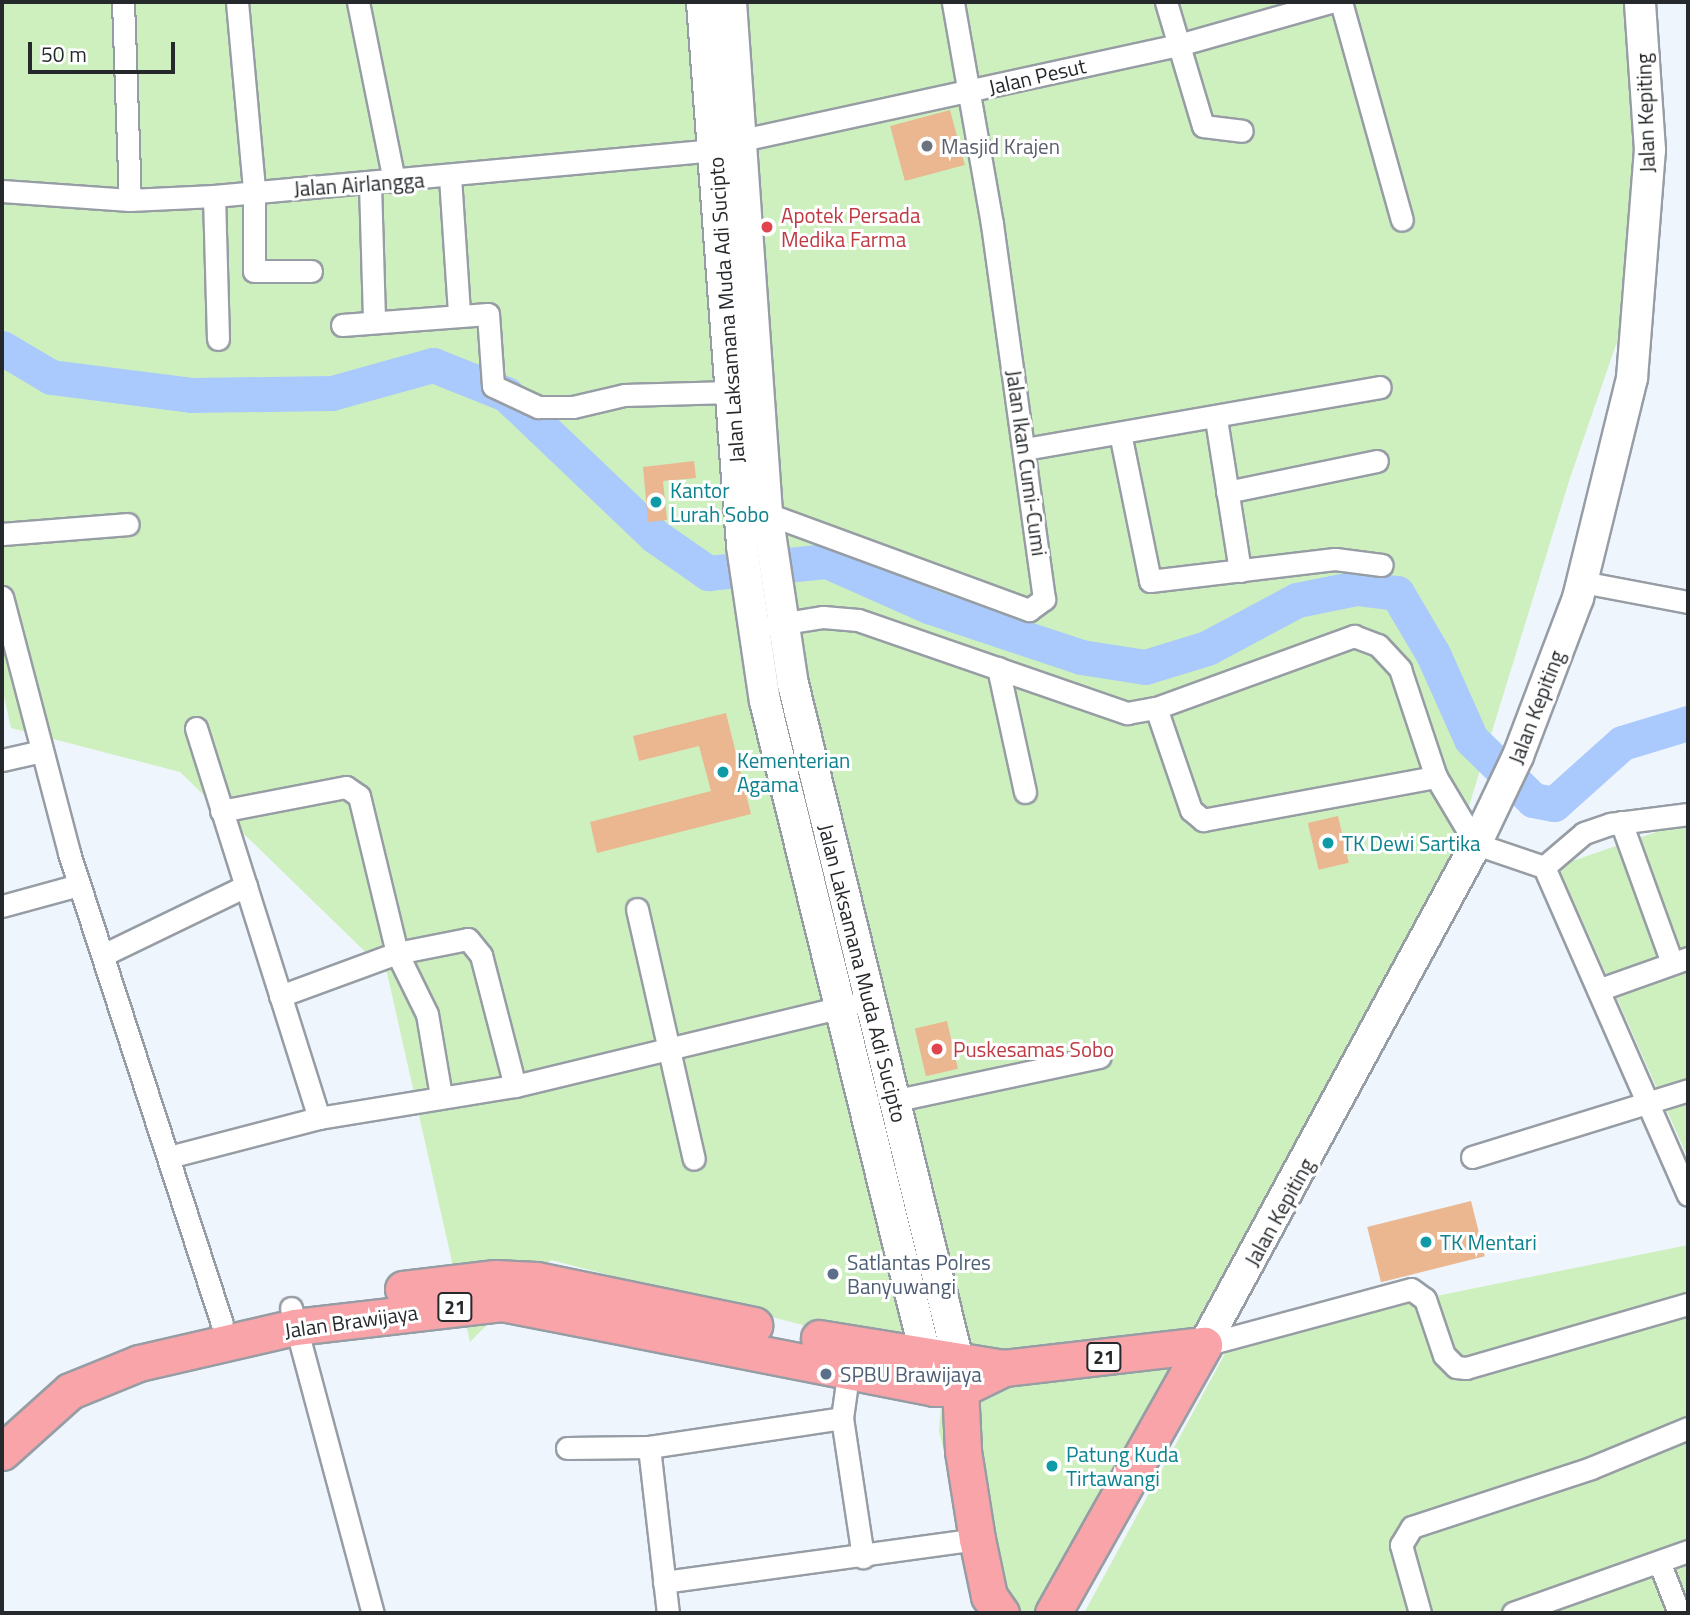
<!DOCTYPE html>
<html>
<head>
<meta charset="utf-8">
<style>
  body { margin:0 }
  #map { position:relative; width:1690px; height:1615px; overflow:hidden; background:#eef5fc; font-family:"Titillium Web",sans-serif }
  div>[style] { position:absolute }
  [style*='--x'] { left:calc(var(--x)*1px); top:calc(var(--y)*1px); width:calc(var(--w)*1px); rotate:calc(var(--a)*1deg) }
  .green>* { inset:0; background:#cef0bf }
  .river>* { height:35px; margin:-17.5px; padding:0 17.5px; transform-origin:17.5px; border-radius:17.5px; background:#aac9fc }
  .building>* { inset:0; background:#eab790; transform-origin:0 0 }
  .roads { filter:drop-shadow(2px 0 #979da4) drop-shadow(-2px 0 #979da4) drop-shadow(0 2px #979da4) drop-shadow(0 -2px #979da4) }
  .minor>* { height:21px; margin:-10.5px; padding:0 10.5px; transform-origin:10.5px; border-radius:10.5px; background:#fff }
  .secondary>* { height:30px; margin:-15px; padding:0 15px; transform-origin:15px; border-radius:15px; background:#fff }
  .trunk>* { height:35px; margin:-17.5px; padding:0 17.5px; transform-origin:17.5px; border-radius:17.5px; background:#f8a4a8 }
  .dots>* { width:19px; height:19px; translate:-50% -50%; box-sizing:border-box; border:4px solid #fff; border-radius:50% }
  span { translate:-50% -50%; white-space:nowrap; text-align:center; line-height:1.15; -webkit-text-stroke:6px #fff; paint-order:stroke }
  .shield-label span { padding:2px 5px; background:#fff; border:2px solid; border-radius:5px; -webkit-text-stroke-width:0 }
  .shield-label { font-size:19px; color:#26292c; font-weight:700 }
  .street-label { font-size:21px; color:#26292c }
  .worship-label { font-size:21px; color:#5b616d }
  .left { translate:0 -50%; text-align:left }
  .health-label { font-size:21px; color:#be3a42 }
  .culture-label { font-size:21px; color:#0d838f }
  .service-label { font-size:21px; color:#4e5e75 }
  .frame { position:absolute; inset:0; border:4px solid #26292c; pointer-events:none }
  .scale { position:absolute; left:28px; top:42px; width:147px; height:32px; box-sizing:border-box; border:4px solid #26292c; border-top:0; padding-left:9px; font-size:21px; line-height:24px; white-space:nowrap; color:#26292c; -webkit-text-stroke:5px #fff; paint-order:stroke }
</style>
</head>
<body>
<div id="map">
  <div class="green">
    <i style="clip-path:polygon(2px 2px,1631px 2px,1640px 275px,1570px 478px,1449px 871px,1204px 1345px,900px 1350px,551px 1260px,470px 1342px,387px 973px,180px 772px,11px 728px,2px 687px)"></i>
    <i style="clip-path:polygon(1688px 821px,1688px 1158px,1558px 866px)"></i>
    <i style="clip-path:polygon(1688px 1245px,1688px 1613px,1084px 1613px,1234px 1337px)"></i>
    <i style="clip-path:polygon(944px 1364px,1204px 1366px,1072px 1613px,984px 1613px,939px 1431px)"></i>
  </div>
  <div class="river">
    <i style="--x:2;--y:348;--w:57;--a:30.6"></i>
    <i style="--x:51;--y:377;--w:141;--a:7.3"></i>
    <i style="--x:191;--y:395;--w:141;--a:-0.8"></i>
    <i style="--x:332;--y:393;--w:105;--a:-15.5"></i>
    <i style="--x:433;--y:365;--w:79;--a:21.7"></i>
    <i style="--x:506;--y:394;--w:206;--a:43.6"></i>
    <i style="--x:655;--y:536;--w:65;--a:34.9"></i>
    <i style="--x:708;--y:573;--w:120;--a:-5.8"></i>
    <i style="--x:827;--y:561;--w:114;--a:23.9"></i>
    <i style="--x:931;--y:607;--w:158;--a:18.4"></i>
    <i style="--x:1081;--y:657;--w:65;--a:8.9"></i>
    <i style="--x:1145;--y:667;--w:65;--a:-17"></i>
    <i style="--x:1207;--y:648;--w:102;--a:-28.1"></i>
    <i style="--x:1297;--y:600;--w:60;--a:-11.5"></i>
    <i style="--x:1356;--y:588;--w:41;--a:7"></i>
    <i style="--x:1397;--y:593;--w:71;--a:59.5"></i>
    <i style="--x:1433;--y:654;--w:93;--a:65.9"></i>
    <i style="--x:1471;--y:739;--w:87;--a:44.5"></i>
    <i style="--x:1533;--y:800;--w:21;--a:11"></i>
    <i style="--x:1554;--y:804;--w:91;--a:-41.9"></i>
    <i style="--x:1622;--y:743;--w:69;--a:-16.9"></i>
  </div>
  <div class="building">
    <i style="left:950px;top:110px;width:57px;height:62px;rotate:75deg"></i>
    <i style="clip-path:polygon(694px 461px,696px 478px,663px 481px,667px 520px,648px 522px,643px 467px)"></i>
    <i style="clip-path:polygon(726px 713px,751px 814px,597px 853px,590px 822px,711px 791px,699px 746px,639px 761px,633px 736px)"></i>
    <i style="left:1338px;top:816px;width:48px;height:31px;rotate:77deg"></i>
    <i style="left:947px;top:1021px;width:49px;height:33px;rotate:77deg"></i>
    <i style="left:1471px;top:1201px;width:57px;height:107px;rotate:76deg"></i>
  </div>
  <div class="roads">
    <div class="minor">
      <i style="--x:123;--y:2;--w:198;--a:88"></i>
      <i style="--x:237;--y:2;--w:189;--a:84.8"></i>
      <i style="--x:254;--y:190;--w:81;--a:90"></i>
      <i style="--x:254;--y:271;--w:57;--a:0"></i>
      <i style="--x:358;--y:2;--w:183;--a:78.6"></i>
      <i style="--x:1166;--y:2;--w:129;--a:73.4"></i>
      <i style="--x:1203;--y:126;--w:39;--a:7"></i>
      <i style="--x:1341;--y:2;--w:226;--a:74.4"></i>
      <i style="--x:742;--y:140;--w:450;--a:-12.3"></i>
      <i style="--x:1182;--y:44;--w:154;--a:-15.8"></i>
      <i style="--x:450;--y:177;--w:137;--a:86.2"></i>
      <i style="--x:370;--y:184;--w:138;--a:88.3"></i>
      <i style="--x:2;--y:191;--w:128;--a:4"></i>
      <i style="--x:130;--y:200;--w:84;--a:-2.7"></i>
      <i style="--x:214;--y:196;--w:503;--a:-5.25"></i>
      <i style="--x:214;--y:196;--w:143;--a:88.4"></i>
      <i style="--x:342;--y:325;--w:146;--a:-4.3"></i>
      <i style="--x:488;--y:314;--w:72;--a:86"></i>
      <i style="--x:493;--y:386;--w:50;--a:25"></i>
      <i style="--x:538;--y:407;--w:35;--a:0"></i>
      <i style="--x:573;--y:407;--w:52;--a:-13.2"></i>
      <i style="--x:624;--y:395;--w:107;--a:-1.6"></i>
      <i style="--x:1216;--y:419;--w:154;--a:81"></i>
      <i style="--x:1120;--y:433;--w:151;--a:78.5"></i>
      <i style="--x:1150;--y:581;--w:186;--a:-6.8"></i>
      <i style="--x:1335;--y:559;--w:47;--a:7.3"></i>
      <i style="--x:1025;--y:449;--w:360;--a:-9.9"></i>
      <i style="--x:1227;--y:492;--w:153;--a:-11.7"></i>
      <i style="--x:757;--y:510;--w:290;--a:20.2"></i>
      <i style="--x:1029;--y:610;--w:19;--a:-36"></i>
      <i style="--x:1044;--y:599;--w:379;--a:-97.9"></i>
      <i style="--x:992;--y:224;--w:225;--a:-100"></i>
      <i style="--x:2;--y:534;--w:126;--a:-4.5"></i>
      <i style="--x:1582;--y:582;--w:108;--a:10.7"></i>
      <i style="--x:2;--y:597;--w:265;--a:75.3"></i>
      <i style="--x:69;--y:853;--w:494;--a:72"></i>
      <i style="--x:773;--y:625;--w:51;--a:-9.1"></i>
      <i style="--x:823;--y:617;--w:35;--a:5"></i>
      <i style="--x:858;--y:620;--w:285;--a:19.1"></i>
      <i style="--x:1127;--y:713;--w:29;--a:-10"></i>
      <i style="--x:1156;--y:708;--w:211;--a:-20"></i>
      <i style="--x:1354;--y:636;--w:26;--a:21"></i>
      <i style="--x:1378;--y:645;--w:33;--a:47"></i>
      <i style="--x:1400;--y:669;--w:114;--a:71.6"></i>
      <i style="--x:1436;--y:777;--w:78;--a:59.2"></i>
      <i style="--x:1476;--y:844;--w:72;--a:18.7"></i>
      <i style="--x:1544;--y:867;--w:358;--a:66.3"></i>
      <i style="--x:998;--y:668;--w:127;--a:77.7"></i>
      <i style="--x:1156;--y:708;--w:108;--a:71.1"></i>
      <i style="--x:1191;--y:810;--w:16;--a:40"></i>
      <i style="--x:1203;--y:820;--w:237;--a:-10.5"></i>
      <i style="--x:196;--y:728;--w:409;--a:72.5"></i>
      <i style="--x:2;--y:760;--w:41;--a:-12.7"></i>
      <i style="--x:221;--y:811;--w:127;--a:-10.9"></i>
      <i style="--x:346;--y:787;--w:16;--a:35"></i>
      <i style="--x:359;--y:796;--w:162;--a:76.4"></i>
      <i style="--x:397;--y:953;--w:68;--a:63.8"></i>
      <i style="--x:427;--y:1014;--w:83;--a:80.3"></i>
      <i style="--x:1621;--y:822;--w:150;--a:70.1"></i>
      <i style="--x:1544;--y:867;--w:52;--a:-40.4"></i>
      <i style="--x:1584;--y:833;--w:28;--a:-19"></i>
      <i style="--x:1610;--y:824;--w:79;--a:-7.3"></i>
      <i style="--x:2;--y:906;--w:79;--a:-15.4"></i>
      <i style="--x:637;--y:909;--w:256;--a:77.2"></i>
      <i style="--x:103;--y:955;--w:159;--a:-25.8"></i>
      <i style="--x:1598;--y:990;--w:96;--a:-19.6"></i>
      <i style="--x:280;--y:996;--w:125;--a:-20.2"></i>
      <i style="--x:397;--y:953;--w:72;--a:-11.2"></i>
      <i style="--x:468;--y:939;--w:21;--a:51"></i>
      <i style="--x:481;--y:955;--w:135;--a:75.5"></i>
      <i style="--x:897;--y:1100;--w:207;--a:-12"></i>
      <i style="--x:169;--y:1157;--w:155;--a:-14.6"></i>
      <i style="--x:319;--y:1118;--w:199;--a:-9.3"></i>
      <i style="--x:515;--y:1086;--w:346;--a:-13.6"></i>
      <i style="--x:1472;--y:1157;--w:226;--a:-17.2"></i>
      <i style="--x:291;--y:1308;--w:316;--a:75"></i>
      <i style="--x:1204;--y:1345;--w:214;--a:-15.1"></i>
      <i style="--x:1411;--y:1289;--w:17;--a:36"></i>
      <i style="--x:1425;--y:1299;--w:59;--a:71.3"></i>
      <i style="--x:1444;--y:1355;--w:17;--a:45"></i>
      <i style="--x:1456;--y:1367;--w:10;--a:6"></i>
      <i style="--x:1466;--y:1368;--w:231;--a:-16.1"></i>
      <i style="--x:842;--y:1418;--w:141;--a:81.4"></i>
      <i style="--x:649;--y:1447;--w:167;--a:83.5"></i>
      <i style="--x:567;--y:1448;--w:82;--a:-0.7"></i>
      <i style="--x:649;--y:1447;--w:195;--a:-8.5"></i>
      <i style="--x:842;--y:1418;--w:58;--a:-82"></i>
      <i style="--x:1660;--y:1564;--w:53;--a:68.8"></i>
      <i style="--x:664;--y:1582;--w:316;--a:-7.8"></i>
      <i style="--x:1420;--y:1613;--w:71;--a:-105.6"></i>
      <i style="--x:1401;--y:1545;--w:21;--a:-59"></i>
      <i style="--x:1412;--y:1527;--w:188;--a:-18.2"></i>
      <i style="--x:1591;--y:1468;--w:105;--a:-22.4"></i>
      <i style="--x:1513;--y:1613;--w:186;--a:-19.5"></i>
    </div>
    <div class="secondary">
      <i style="--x:702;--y:2;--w:545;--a:85.79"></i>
      <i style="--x:742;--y:546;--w:157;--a:81.6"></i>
      <i style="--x:765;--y:701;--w:671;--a:76.21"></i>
      <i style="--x:731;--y:2;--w:512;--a:85.97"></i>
      <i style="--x:767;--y:513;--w:173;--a:81.4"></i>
      <i style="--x:793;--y:684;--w:692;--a:76.29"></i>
      <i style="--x:1204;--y:1345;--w:570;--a:-61.5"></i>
      <i style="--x:1476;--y:844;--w:98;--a:-64.5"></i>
      <i style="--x:1518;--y:756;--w:169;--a:-69.2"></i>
      <i style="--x:1578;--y:598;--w:227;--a:-76.2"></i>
      <i style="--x:1632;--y:378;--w:229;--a:-85.5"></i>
      <i style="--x:1650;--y:150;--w:148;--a:-93.9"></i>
    </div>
    <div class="trunk">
      <i style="--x:403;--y:1289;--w:93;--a:-6.8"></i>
      <i style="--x:495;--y:1278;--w:41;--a:2.8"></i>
      <i style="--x:536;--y:1280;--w:223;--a:11.7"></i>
      <i style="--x:819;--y:1338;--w:187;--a:9.2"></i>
      <i style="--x:959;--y:1365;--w:86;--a:87.3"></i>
      <i style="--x:963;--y:1451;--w:89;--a:81"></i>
      <i style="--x:977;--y:1539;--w:58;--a:78.1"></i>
      <i style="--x:989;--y:1596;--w:21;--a:55"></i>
      <i style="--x:2;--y:1452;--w:91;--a:-41.9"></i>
      <i style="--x:70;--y:1391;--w:74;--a:-22.1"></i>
      <i style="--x:139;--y:1363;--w:160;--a:-13"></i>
      <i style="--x:295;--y:1327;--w:208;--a:-6.6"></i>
      <i style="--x:502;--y:1303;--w:440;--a:11.1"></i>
      <i style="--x:934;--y:1388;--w:29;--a:0"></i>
      <i style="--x:963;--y:1388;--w:46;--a:-26"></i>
      <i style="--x:1004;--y:1368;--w:201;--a:-6.6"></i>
      <i style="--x:1053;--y:1613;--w:308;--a:-60.6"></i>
    </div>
  </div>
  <div class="dots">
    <i style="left:927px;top:146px;background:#6b7280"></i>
    <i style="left:767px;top:227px;background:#e0444e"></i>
    <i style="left:656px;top:502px;background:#0f9aa8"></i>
    <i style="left:723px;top:772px;background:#0f9aa8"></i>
    <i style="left:1328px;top:843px;background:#0f9aa8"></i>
    <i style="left:937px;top:1049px;background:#e0444e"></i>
    <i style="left:1426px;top:1242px;background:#0f9aa8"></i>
    <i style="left:833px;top:1274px;background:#5c6f8a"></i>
    <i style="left:826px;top:1374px;background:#5c6f8a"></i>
    <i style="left:1052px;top:1466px;background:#0f9aa8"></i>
  </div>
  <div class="shield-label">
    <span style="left:455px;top:1307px">21</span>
    <span style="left:1104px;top:1357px">21</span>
  </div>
  <div class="street-label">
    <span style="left:1037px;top:76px;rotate:-13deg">Jalan Pesut</span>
    <span style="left:1645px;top:113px;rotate:-92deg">Jalan Kepiting</span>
    <span style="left:359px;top:184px;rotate:-4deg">Jalan Airlangga</span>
    <span style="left:726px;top:310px;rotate:-94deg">Jalan Laksamana Muda Adi Sucipto</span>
    <span style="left:1027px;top:463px;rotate:82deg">Jalan Ikan Cumi-Cumi</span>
    <span style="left:1536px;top:707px;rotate:-69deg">Jalan Kepiting</span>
    <span style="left:863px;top:973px;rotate:76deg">Jalan Laksamana Muda Adi Sucipto</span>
    <span style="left:1279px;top:1212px;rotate:-61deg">Jalan Kepiting</span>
    <span style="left:351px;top:1321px;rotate:-8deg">Jalan Brawijaya</span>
  </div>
  <div class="worship-label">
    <span class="left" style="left:941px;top:146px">Masjid Krajen</span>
  </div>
  <div class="health-label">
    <span class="left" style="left:781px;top:227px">Apotek Persada<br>Medika Farma</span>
    <span class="left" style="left:953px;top:1049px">Puskesamas Sobo</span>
  </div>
  <div class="culture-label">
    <span class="left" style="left:670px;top:502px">Kantor<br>Lurah Sobo</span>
    <span class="left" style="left:737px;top:772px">Kementerian<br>Agama</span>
    <span class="left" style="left:1342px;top:843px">TK Dewi Sartika</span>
    <span class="left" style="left:1440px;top:1242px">TK Mentari</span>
    <span class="left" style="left:1066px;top:1466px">Patung Kuda<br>Tirtawangi</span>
  </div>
  <div class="service-label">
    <span class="left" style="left:847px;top:1274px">Satlantas Polres<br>Banyuwangi</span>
    <span class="left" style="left:840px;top:1374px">SPBU Brawijaya</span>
  </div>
  <div class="frame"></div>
  <div class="scale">50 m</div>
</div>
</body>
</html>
